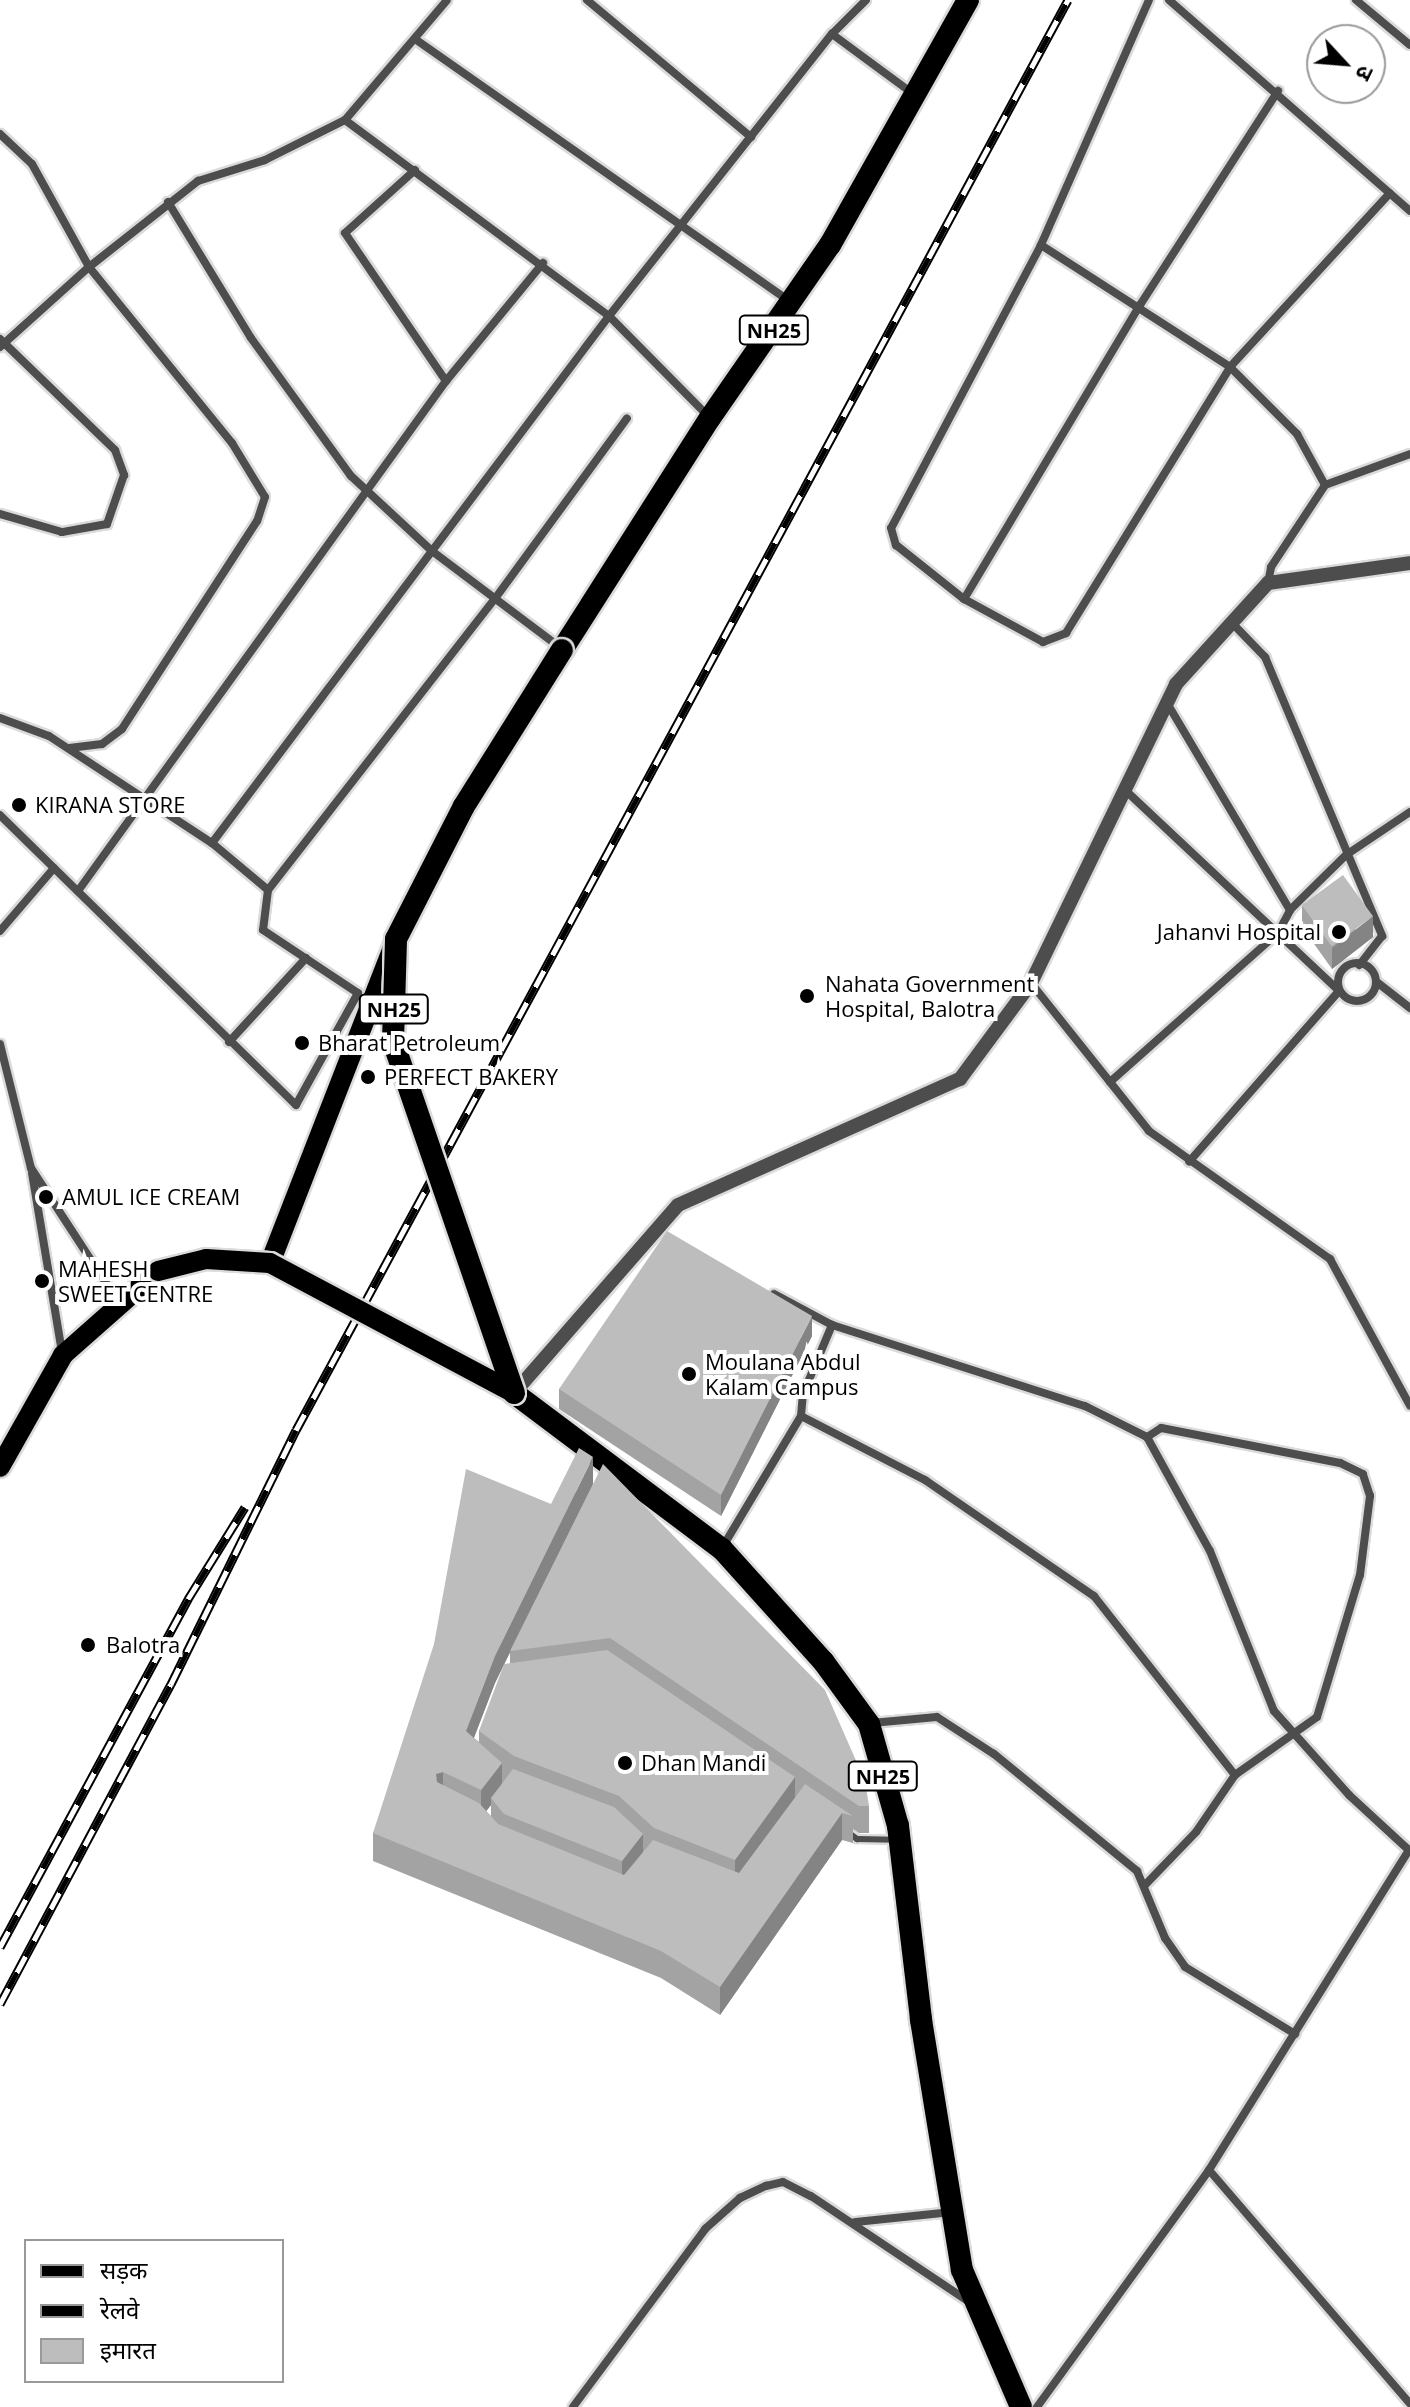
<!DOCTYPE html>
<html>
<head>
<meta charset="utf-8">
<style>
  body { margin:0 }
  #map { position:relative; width:1410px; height:2407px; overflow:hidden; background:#fff; font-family:"Open Sans","Noto Sans Devanagari",sans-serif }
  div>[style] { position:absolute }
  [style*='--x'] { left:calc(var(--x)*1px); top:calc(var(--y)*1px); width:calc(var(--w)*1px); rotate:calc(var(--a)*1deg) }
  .roads { filter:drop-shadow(2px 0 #dbdbdb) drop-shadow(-2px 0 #dbdbdb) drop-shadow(0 2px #dbdbdb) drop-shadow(0 -2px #dbdbdb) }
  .service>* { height:6px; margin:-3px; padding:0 3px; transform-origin:3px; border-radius:3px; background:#4d4d4d }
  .minor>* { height:8px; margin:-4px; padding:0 4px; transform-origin:4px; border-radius:4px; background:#4d4d4d }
  .minor>.ring { margin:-4px; padding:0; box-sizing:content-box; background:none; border:8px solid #4d4d4d; border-radius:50% }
  .tertiary>* { height:14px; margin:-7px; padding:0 7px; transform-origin:7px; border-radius:7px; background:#4d4d4d }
  .primary>* { height:20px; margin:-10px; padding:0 10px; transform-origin:10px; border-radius:10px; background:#000 }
  .trunk>* { height:22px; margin:-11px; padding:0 11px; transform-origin:11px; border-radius:11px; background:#000 }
  .rail>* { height:9px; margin-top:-4.5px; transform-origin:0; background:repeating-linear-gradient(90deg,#fff 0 18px,#000 0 36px); box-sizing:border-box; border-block:2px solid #000 }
  .bridges { filter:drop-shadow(2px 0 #dbdbdb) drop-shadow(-2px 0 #dbdbdb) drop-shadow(0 2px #dbdbdb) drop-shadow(0 -2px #dbdbdb) }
  .primary-bridge>* { height:20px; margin:-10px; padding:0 10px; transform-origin:10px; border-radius:10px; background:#000 }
  .trunk-bridge>* { height:22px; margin:-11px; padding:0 11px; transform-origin:11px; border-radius:11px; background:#000 }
  .wall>* { inset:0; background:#a3a3a3 }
  .shaded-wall>* { inset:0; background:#848484 }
  .building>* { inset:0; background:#bdbdbd; transform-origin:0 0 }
  .dots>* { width:22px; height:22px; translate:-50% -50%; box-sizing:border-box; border:4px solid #fff; border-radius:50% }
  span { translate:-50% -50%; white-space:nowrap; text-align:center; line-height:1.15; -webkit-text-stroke:8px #fff; paint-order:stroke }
  .shield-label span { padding:2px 6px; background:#fff; border:2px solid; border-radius:6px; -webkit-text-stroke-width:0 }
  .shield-label { font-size:20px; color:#000; font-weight:700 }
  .poi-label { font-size:22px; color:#000 }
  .left { translate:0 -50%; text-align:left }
  .right { translate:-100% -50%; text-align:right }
  .legend { position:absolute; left:24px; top:2239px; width:260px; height:144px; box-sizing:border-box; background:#fff; border:2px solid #999; margin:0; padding:10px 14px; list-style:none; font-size:24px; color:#000 }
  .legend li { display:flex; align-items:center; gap:16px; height:40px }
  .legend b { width:40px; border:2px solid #999 }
  .north { position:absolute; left:1306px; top:24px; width:80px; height:80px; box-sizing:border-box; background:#fff; border:2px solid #999; border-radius:50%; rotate:116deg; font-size:22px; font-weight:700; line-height:32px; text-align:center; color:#000 }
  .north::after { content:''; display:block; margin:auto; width:28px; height:36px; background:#000; clip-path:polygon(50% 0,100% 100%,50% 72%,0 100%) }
</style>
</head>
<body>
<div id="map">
  <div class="roads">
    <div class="service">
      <i style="--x:846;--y:1831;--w:14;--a:36"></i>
      <i style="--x:857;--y:1839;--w:39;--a:1"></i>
    </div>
    <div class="minor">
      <i style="--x:587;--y:0;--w:214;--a:39.9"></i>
      <i style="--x:1149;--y:0;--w:268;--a:113.8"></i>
      <i style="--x:1041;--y:245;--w:320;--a:117.9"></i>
      <i style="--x:891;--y:528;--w:18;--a:74"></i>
      <i style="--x:896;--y:545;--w:87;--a:38.5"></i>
      <i style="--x:964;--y:599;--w:90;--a:28.6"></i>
      <i style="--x:1043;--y:642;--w:25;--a:-21"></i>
      <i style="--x:1066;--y:633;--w:312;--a:-58.3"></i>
      <i style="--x:1230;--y:367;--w:236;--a:-47.4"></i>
      <i style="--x:1169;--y:0;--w:320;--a:41.2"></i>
      <i style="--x:1356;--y:0;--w:70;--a:39.8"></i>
      <i style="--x:832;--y:34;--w:99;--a:36.4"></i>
      <i style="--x:415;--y:39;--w:457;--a:35"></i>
      <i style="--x:345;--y:120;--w:329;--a:36.6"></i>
      <i style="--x:609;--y:316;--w:142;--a:45.3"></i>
      <i style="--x:0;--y:134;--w:44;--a:43.2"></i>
      <i style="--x:32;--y:164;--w:118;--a:61"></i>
      <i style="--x:89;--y:267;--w:227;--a:50.9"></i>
      <i style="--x:232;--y:443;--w:63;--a:58.6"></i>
      <i style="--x:265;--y:497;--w:25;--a:108"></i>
      <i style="--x:257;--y:521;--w:248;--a:123"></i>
      <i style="--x:122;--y:729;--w:25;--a:143"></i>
      <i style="--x:102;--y:744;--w:33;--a:173"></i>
      <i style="--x:415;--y:170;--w:94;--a:138"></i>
      <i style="--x:345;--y:233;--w:179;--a:55.7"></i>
      <i style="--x:168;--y:202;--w:159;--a:58.6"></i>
      <i style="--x:251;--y:338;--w:170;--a:54.1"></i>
      <i style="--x:351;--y:476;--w:110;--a:42.8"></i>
      <i style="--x:432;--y:551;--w:163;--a:37"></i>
      <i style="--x:1041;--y:245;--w:225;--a:32.8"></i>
      <i style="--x:1230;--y:367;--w:95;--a:45"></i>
      <i style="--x:1297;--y:434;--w:58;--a:61.2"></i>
      <i style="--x:0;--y:339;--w:160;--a:44"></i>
      <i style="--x:115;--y:450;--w:27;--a:70"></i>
      <i style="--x:124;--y:475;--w:52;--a:109.1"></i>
      <i style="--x:107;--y:524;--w:46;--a:169.9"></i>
      <i style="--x:62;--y:532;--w:65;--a:-163.8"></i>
      <i style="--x:0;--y:347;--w:120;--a:-42"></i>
      <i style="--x:89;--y:267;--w:139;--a:-38.3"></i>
      <i style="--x:198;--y:181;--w:70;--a:-17.4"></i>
      <i style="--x:265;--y:160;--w:89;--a:-26.6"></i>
      <i style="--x:345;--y:120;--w:157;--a:-49.6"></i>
      <i style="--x:1268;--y:583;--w:16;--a:-79"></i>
      <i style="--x:1271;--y:567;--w:98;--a:-56.6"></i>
      <i style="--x:1325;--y:485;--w:90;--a:-20"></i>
      <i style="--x:964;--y:599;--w:343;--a:-59.1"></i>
      <i style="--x:1140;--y:305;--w:255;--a:-57.2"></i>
      <i style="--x:1234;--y:625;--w:45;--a:45.9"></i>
      <i style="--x:1265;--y:657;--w:303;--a:67.2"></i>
      <i style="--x:1382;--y:936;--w:37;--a:128"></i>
      <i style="--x:1167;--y:703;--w:241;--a:59.3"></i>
      <i style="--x:0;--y:718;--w:52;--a:20.2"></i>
      <i style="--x:49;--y:736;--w:195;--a:33.3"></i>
      <i style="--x:212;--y:843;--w:73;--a:40"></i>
      <i style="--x:268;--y:890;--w:40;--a:97.1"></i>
      <i style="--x:263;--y:930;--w:114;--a:33.6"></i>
      <i style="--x:358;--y:993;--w:128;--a:119"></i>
      <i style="--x:296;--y:1105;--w:414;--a:-135.6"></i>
      <i style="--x:1124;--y:789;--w:295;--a:43.2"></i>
      <i style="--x:1339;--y:991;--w:227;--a:131.3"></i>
      <i style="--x:212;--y:843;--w:660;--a:-53.01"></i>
      <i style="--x:609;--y:316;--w:360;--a:-51.7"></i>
      <i style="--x:832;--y:34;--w:48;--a:-45"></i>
      <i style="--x:268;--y:890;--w:368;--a:-52.1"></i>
      <i style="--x:494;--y:600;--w:225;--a:-53.8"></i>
      <i style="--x:78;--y:891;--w:629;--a:-54.19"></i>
      <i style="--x:446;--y:381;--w:153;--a:-50.6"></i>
      <i style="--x:0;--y:931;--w:83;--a:-49.4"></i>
      <i class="ring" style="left:1338px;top:963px;width:30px;height:30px"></i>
      <i style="--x:1031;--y:983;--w:189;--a:51.4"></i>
      <i style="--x:1149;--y:1131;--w:222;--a:35.3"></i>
      <i style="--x:1330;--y:1259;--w:167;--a:61.4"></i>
      <i style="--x:1378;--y:983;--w:41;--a:38"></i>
      <i style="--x:229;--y:1042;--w:114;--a:-47.5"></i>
      <i style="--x:0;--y:1044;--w:128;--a:76"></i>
      <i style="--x:31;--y:1168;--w:161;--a:56.9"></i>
      <i style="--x:1110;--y:1082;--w:225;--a:-41.6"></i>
      <i style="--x:1278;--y:933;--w:26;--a:-62"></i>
      <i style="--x:1290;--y:910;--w:78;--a:-44.5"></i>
      <i style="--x:1346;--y:855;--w:77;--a:-33.9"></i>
      <i style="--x:32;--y:1173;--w:182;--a:80.5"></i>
      <i style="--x:774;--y:1294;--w:66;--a:28.1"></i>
      <i style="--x:832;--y:1325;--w:266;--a:17.8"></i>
      <i style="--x:1085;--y:1406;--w:69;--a:26.6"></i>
      <i style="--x:1147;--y:1437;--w:130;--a:61.1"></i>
      <i style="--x:1210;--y:1551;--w:172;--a:68.2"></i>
      <i style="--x:1274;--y:1711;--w:113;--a:48.2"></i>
      <i style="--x:1349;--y:1795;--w:83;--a:42.6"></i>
      <i style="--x:801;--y:1416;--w:140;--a:27.3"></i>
      <i style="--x:925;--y:1480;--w:205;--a:34.5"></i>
      <i style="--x:1094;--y:1596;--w:228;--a:51.8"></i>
      <i style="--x:722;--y:1548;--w:154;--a:-59.1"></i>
      <i style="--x:801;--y:1416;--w:22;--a:-85"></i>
      <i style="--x:803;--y:1394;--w:75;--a:-67.2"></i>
      <i style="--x:872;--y:1723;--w:65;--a:-5.3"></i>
      <i style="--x:937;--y:1717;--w:68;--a:33"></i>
      <i style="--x:994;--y:1754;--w:185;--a:39.3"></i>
      <i style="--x:1137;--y:1871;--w:73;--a:67.3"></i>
      <i style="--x:1165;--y:1938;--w:35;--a:55"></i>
      <i style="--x:1185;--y:1967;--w:129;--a:31.3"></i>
      <i style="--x:1145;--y:1885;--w:74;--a:-46.1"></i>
      <i style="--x:1196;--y:1832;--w:69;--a:-55.6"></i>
      <i style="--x:1235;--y:1775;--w:100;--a:-35.3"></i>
      <i style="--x:1317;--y:1717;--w:148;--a:-73.2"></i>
      <i style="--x:1360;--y:1575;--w:80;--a:-82.8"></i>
      <i style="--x:1370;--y:1496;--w:23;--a:-108"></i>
      <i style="--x:1363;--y:1474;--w:25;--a:-154"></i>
      <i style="--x:1340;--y:1463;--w:182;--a:-168.9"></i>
      <i style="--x:1161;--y:1428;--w:17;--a:147"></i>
      <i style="--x:1209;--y:2170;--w:308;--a:49.3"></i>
      <i style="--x:855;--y:2222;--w:98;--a:-5.9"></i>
      <i style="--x:573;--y:2407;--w:222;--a:-53.4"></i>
      <i style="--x:705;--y:2229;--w:47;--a:-41.5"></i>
      <i style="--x:740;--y:2198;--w:29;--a:-25"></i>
      <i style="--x:766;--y:2186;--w:17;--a:-13"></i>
      <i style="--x:783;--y:2182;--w:31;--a:27"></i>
      <i style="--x:811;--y:2196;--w:189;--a:33.8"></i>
      <i style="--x:1037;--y:2407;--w:293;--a:-54"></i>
      <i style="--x:1209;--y:2170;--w:377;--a:-58"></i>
    </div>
    <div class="tertiary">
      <i style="--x:514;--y:1393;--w:249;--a:-48.9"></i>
      <i style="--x:678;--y:1205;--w:309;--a:-24.1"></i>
      <i style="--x:960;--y:1079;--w:119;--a:-53.5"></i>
      <i style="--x:1031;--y:983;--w:332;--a:-64.1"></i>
      <i style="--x:1176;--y:684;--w:137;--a:-47.7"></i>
      <i style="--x:1268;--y:583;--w:143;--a:-8"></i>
    </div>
    <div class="primary">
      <i style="--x:270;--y:1263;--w:344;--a:-68.7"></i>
      <i style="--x:0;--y:1467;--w:129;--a:-60.6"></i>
      <i style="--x:63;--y:1355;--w:127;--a:-41.5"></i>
    </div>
    <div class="trunk">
      <i style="--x:562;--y:650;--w:275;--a:-57.5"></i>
      <i style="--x:710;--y:418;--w:211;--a:-55.3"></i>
      <i style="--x:830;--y:245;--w:281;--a:-60.6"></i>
      <i style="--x:514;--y:1393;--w:260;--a:36.9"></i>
      <i style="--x:722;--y:1549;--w:151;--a:48"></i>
      <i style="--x:823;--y:1661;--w:78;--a:53.9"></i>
      <i style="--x:869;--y:1724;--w:106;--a:74.1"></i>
      <i style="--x:898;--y:1826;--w:195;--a:83.2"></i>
      <i style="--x:921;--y:2020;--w:253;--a:80.7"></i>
      <i style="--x:962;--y:2270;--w:149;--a:66.7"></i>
    </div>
  </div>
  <div class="rail">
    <i style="--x:0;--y:1947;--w:396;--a:-61.6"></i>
    <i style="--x:188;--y:1599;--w:108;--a:-58.2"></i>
    <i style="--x:0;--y:2004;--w:363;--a:-61.9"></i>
    <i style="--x:171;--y:1684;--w:283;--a:-63.8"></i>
    <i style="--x:296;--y:1430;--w:1625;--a:-61.64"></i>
  </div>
  <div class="bridges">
    <div class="primary-bridge">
      <i style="--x:158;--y:1271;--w:49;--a:-14"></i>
      <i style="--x:206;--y:1259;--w:64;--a:3.6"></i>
      <i style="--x:270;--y:1263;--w:276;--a:28"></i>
    </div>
    <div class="trunk-bridge">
      <i style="--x:514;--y:1393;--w:372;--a:-109"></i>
      <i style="--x:393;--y:1041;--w:102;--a:-88.3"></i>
      <i style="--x:396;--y:939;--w:149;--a:-62.9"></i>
      <i style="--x:464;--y:806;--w:184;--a:-57.9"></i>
    </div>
  </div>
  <div class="wall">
    <i style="clip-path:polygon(1302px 906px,1373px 937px,1332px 969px,1302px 927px)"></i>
    <i style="clip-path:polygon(812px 1336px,721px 1516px,559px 1409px,559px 1389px)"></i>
    <i style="clip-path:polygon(evenodd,593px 1484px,869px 1806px,869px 1833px,859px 1833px,853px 1829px,853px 1843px,842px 1840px,720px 2015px,661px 1978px,373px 1861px,373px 1833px,551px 1504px,593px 1484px,510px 1651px,510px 1663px,479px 1731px,479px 1742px,474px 1738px,495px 1683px,510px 1651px,593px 1484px,491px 1805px,491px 1816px,486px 1811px,491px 1805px)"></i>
  </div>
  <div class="shaded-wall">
    <i style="clip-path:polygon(1373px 916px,1373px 937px,1332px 969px,1332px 948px)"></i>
    <i style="clip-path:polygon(812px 1316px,812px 1336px,721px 1516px,721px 1495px)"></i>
    <i style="clip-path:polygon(593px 1457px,593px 1484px,495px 1683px,466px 1758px,466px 1731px,495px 1656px)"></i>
    <i style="clip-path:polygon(502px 1763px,502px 1790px,491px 1798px,491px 1805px,481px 1818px,481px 1790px)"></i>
    <i style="clip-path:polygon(443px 1772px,443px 1799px,436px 1802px,436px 1774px)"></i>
    <i style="clip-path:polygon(795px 1777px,795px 1804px,735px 1888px,735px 1860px)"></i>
    <i style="clip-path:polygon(842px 1813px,842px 1840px,720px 2015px,720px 1987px)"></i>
    <i style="clip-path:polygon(643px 1834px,643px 1861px,622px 1889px,622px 1861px)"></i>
  </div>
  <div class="building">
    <i style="left:1343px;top:875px;width:51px;height:51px;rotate:54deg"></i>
    <i style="clip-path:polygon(667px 1231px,812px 1316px,721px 1495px,559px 1389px)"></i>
    <i style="clip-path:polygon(579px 1448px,593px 1457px,495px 1656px,466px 1731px,502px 1763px,481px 1790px,443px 1772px,436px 1774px,437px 1782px,479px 1803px,498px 1824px,624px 1875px,653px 1840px,739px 1873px,805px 1784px,853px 1816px,842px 1813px,720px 1987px,661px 1951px,373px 1833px,434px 1644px,466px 1469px,551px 1504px)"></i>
    <i style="clip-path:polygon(603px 1464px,825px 1690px,865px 1781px,869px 1806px,859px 1806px,610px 1638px,510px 1651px)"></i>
    <i style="clip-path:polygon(607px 1650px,795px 1777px,735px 1860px,654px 1828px,619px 1796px,514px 1756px,479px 1731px,504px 1664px)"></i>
    <i style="clip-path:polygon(513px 1769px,614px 1807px,643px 1834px,622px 1861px,504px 1814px,491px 1798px)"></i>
  </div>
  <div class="dots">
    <i style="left:19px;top:805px;background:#000"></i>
    <i style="left:1339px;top:932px;background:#000"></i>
    <i style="left:807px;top:996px;background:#000"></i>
    <i style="left:302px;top:1043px;background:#000"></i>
    <i style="left:368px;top:1077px;background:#000"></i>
    <i style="left:46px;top:1197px;background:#000"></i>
    <i style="left:42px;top:1281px;background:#000"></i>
    <i style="left:689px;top:1374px;background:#000"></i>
    <i style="left:88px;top:1645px;background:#000"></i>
    <i style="left:625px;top:1763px;background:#000"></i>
  </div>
  <div class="shield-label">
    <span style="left:774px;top:330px">NH25</span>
    <span style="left:394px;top:1009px">NH25</span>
    <span style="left:883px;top:1776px">NH25</span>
  </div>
  <div class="poi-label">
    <span class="left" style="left:35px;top:805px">KIRANA STORE</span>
    <span class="right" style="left:1321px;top:932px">Jahanvi Hospital</span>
    <span class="left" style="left:825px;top:996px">Nahata Government<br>Hospital, Balotra</span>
    <span class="left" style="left:318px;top:1043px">Bharat Petroleum</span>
    <span class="left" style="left:384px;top:1077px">PERFECT BAKERY</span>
    <span class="left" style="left:62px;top:1197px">AMUL ICE CREAM</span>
    <span class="left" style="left:58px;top:1281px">MAHESH<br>SWEET CENTRE</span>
    <span class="left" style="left:705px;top:1374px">Moulana Abdul<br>Kalam Campus</span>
    <span class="left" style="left:106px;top:1645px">Balotra</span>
    <span class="left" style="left:641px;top:1763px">Dhan Mandi</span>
  </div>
  <ul class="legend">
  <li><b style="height:10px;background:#000"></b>सड़क</li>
  <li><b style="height:10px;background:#000"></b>रेलवे</li>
  <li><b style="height:22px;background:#bdbdbd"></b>इमारत</li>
  </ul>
  <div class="north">उ</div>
</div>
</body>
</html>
